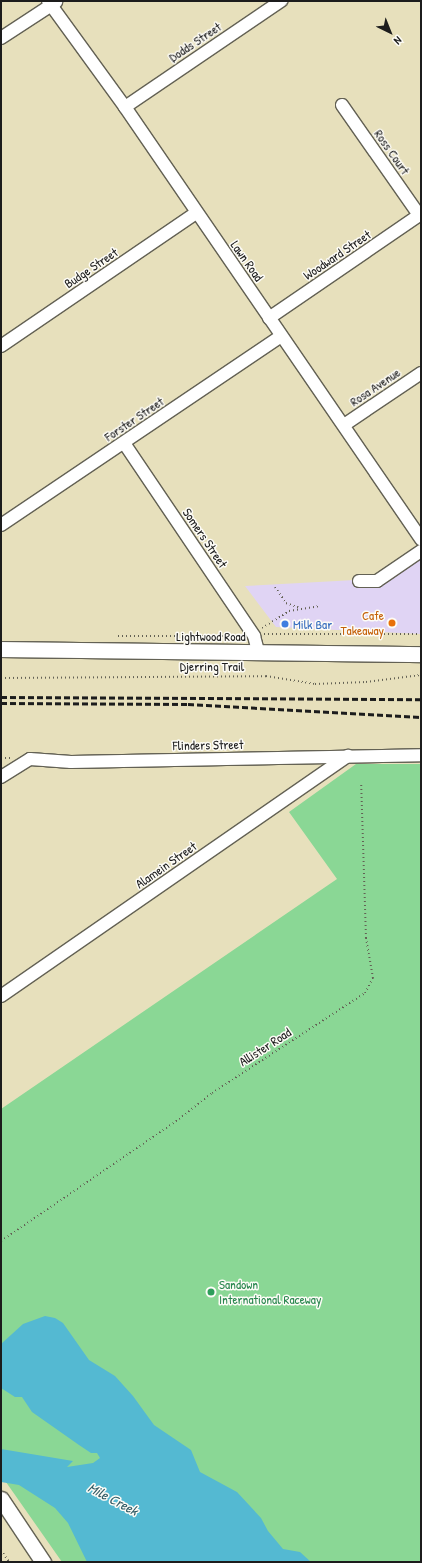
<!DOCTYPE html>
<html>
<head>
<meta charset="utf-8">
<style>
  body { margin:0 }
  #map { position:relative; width:422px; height:1563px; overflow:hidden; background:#e7e0bc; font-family:"Patrick Hand",sans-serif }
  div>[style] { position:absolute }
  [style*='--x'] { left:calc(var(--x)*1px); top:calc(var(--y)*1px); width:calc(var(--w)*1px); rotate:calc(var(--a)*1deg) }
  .built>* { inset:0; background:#e0d4f4 }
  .green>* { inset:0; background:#8ad795 }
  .water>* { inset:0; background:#54b9d2 }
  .path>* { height:2px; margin-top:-1px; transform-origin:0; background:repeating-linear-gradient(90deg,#636154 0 1px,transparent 0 4px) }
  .roads { filter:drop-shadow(1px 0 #636154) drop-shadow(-1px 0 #636154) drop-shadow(0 1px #636154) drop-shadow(0 -1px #636154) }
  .minor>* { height:12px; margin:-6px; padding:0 6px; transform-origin:6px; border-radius:6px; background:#fff }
  .major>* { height:15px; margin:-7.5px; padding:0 7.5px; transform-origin:7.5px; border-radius:7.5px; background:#fff }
  .rail>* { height:3px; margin-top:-1.5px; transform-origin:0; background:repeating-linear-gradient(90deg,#1c1c1c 0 6px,transparent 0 9px) }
  .dots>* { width:11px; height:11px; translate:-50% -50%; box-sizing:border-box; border:2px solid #fdfcf7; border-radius:50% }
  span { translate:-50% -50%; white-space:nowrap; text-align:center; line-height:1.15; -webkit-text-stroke:3px #fdfcf7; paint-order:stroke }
  .street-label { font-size:13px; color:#1c1c1c }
  .food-label { font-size:13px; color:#c56008 }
  .right { translate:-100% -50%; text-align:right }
  .shop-label { font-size:13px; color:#366cbe }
  .left { translate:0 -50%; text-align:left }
  .leisure-label { font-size:13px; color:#27864d }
  .water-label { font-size:14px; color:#325b65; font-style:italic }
  .frame { position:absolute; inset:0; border:2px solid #1c1c1c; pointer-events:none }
  .north { position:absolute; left:370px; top:12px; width:40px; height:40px; -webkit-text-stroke:3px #fdfcf7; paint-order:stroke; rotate:137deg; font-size:11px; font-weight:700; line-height:16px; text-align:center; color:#1c1c1c }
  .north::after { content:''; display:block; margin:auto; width:14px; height:18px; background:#1c1c1c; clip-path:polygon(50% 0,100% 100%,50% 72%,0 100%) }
</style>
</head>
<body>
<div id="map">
  <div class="built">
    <i style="clip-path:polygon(421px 558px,421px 634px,276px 627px,245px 586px,392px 578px)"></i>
  </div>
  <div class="green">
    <i style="clip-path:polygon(356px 764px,421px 764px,421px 1562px,62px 1562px,1px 1475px,1px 1109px,337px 879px,289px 812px)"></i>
  </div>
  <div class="water">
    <i style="clip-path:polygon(45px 1316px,55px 1318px,63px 1323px,89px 1360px,115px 1376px,133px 1396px,154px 1425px,191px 1450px,200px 1472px,237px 1492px,261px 1518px,268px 1531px,283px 1549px,300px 1552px,311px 1562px,87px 1562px,68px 1523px,55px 1508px,19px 1485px,1px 1482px,1px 1449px,73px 1461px,67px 1467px,93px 1463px,100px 1458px,97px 1453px,91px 1453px,79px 1445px,32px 1412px,22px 1397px,15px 1397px,1px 1388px,1px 1344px,23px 1324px)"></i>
  </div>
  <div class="path">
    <i style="--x:275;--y:587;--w:19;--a:55"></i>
    <i style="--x:286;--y:603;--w:15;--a:20"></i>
    <i style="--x:262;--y:628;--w:32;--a:-32"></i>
    <i style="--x:289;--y:611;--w:30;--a:-9"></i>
    <i style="--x:264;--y:634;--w:157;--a:0"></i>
    <i style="--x:118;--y:636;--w:122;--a:0"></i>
    <i style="--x:1;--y:678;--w:265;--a:-0.4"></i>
    <i style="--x:266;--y:676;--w:50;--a:9.3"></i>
    <i style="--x:315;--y:684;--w:51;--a:-2.2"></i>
    <i style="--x:366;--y:682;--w:55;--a:-7.3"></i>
    <i style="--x:1;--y:758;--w:9;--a:0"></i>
    <i style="--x:1;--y:1241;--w:216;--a:-34.4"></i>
    <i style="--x:179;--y:1119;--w:42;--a:-38.2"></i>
    <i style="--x:212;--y:1093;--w:183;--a:-33.2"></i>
    <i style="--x:365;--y:993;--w:17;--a:-62"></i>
    <i style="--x:373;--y:978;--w:41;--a:-99.9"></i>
    <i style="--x:366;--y:938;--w:156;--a:-91.8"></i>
    <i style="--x:1;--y:1550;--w:14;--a:56"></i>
  </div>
  <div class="roads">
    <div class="minor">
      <i style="--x:48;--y:1;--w:131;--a:54"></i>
      <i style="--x:125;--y:107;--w:524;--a:55.58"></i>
      <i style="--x:1;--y:38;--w:66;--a:-33.2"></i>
      <i style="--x:342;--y:105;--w:134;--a:55"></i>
      <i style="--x:125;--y:107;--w:189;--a:-34.2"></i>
      <i style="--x:269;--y:318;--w:184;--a:-34.4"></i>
      <i style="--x:1;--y:346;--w:236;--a:-34.3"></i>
      <i style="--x:344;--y:425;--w:93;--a:-34"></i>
      <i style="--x:124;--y:443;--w:233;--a:56"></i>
      <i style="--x:254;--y:636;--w:16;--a:75"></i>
      <i style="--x:1;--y:525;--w:338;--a:-34"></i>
      <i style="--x:359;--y:581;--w:18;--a:0"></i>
      <i style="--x:377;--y:581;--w:53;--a:-34.3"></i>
      <i style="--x:1;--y:777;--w:34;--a:-32"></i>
      <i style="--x:30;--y:759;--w:41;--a:4.2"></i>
      <i style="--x:71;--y:762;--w:350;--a:-1.1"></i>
      <i style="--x:1;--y:996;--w:422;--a:-34.7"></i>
    </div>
    <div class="major">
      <i style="--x:1;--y:649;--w:420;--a:0.7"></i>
      <i style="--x:1;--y:1499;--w:76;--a:56.3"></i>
    </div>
  </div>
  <div class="rail">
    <i style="--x:1;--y:697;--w:420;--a:0.3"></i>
    <i style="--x:1;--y:703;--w:187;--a:0.3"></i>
    <i style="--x:188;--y:704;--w:233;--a:3.2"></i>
  </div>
  <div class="dots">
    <i style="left:392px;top:623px;background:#e8710a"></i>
    <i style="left:285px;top:624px;background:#3f7fe0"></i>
    <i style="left:211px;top:1292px;background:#2e9e5b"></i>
  </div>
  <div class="street-label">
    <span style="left:195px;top:42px;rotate:-34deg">Dodds Street</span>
    <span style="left:392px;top:152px;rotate:55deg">Ross Court</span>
    <span style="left:337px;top:255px;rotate:-34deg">Woodward Street</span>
    <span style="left:247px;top:261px;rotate:55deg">Lawn Road</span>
    <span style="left:91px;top:268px;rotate:-34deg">Budge Street</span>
    <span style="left:375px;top:387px;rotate:-34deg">Rosa Avenue</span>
    <span style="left:134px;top:419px;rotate:-34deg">Forster Street</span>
    <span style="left:205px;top:538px;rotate:56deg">Somers Street</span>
    <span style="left:211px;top:636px">Lightwood Road</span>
    <span style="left:212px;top:666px">Djerring Trail</span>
    <span style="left:208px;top:745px;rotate:-1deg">Flinders Street</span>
    <span style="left:166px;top:865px;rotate:-35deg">Alamein Street</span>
    <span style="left:265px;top:1047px;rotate:-33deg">Allister Road</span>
  </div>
  <div class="food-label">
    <span class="right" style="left:384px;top:623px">Cafe<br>Takeaway</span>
  </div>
  <div class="shop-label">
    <span class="left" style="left:293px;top:624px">Milk Bar</span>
  </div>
  <div class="leisure-label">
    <span class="left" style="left:219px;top:1292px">Sandown<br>International Raceway</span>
  </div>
  <div class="water-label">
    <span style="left:113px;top:1499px;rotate:28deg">Mile Creek</span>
  </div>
  <div class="frame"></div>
  <div class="north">N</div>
</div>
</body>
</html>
